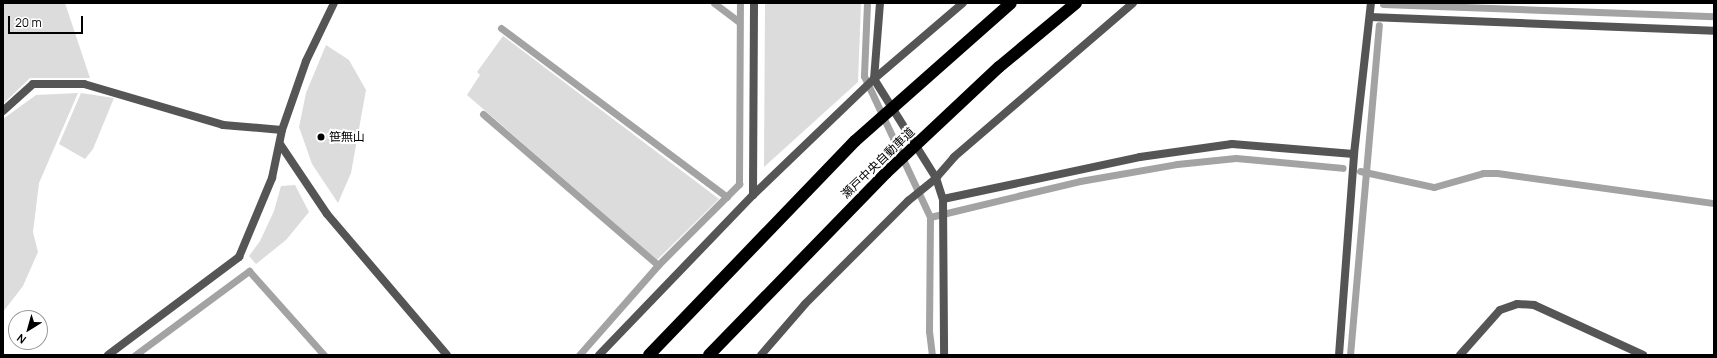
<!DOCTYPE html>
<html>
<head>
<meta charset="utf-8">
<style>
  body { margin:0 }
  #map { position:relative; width:1717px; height:358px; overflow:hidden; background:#fff; font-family:Manrope,"Noto Sans JP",sans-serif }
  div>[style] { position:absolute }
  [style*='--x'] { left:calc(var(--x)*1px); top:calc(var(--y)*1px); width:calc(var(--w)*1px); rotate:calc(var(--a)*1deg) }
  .green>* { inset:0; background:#dcdcdc }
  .stream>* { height:7px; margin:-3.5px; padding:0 3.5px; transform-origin:3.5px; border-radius:3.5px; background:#a3a3a3 }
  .minor>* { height:8px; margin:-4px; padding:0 4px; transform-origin:4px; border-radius:4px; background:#555 }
  .motorway>* { height:12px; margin:-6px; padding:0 6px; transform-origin:6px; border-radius:6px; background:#000 }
  .dots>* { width:11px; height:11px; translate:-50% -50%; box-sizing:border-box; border:2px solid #fff; border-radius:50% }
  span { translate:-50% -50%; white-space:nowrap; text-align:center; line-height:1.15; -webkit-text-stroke:4px #fff; paint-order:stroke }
  .poi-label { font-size:12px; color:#000 }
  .left { translate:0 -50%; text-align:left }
  .street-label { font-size:12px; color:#000 }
  .frame { position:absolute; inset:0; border:4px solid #000; pointer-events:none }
  .north { position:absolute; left:8px; top:310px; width:40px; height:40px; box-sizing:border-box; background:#fff; border:1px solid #999; border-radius:50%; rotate:217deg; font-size:11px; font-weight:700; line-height:16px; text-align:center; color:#000 }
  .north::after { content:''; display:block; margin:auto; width:14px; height:18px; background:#000; clip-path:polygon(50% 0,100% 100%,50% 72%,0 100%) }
  .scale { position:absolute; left:8px; top:16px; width:75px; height:18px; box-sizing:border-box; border:2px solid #000; border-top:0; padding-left:5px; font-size:12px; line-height:14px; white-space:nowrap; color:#000; -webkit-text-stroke:3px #fff; paint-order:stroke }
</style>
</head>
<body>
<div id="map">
  <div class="green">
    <i style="clip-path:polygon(3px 3px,65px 3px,90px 78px,30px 78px,3px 104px)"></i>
    <i style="clip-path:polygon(765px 3px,861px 3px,858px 82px,764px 167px)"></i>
    <i style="clip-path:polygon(503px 36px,719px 199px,657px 260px,467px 95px,480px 75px,477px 72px)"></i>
    <i style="clip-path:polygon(326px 45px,349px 60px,366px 90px,351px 173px,338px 203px,312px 164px,299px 127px,306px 93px)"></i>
    <i style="clip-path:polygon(78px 93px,39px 183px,33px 232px,38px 252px,23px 286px,3px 312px,3px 119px,36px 95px)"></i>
    <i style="clip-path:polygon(81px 93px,114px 98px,93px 149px,85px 159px,59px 144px)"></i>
    <i style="clip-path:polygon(295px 185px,309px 212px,286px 240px,256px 264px,249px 256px,260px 241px,274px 211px,281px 186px)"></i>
  </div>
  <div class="stream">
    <i style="--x:714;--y:3;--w:31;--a:37"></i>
    <i style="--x:867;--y:3;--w:73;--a:92.4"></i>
    <i style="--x:864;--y:76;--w:156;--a:64.9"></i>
    <i style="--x:930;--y:217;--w:114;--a:90.5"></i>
    <i style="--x:929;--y:331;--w:24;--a:83"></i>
    <i style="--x:1383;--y:4;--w:331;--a:2.1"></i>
    <i style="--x:501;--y:28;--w:282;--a:36.8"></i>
    <i style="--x:483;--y:114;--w:231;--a:40.8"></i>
    <i style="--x:1360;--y:171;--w:76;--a:12.2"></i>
    <i style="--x:1434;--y:187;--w:51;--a:-15.9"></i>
    <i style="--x:1483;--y:173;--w:14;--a:0"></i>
    <i style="--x:1497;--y:173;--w:219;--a:7.9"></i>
    <i style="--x:930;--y:217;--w:154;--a:-13.5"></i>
    <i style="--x:1080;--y:181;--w:98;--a:-9.9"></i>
    <i style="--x:1177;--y:164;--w:59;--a:-5.8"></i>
    <i style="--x:1236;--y:158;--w:107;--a:5.3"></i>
    <i style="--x:135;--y:355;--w:142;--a:-36.4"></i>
    <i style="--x:249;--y:271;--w:113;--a:48.2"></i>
    <i style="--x:579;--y:355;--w:120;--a:-48.7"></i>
    <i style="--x:658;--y:265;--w:115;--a:-45"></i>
    <i style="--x:739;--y:184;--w:181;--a:-89.7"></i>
    <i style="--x:1350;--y:355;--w:331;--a:-85"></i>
  </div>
  <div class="minor">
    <i style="--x:880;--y:3;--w:76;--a:94.5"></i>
    <i style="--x:874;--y:79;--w:117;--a:57.9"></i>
    <i style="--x:936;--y:178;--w:22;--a:72"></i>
    <i style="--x:943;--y:199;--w:201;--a:-12"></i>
    <i style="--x:1140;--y:157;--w:93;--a:-8"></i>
    <i style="--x:1232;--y:144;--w:122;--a:4.7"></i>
    <i style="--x:1370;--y:17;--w:344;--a:2.3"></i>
    <i style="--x:3;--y:111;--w:40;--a:-42"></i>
    <i style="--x:33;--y:84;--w:51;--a:0"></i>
    <i style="--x:84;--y:84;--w:145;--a:16.4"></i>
    <i style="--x:223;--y:125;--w:59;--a:4.8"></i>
    <i style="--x:280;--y:144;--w:84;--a:56.1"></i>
    <i style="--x:327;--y:214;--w:185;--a:49.6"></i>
    <i style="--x:753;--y:195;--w:192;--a:-89.7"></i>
    <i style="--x:943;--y:199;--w:156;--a:89.6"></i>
    <i style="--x:108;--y:355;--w:164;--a:-36.8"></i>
    <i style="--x:239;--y:257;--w:86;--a:-67.3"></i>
    <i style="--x:272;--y:178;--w:49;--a:-78.2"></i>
    <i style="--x:282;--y:130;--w:73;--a:-70.8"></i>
    <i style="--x:306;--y:61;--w:64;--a:-64.2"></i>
    <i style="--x:599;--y:355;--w:222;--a:-46.1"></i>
    <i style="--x:753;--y:195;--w:168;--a:-43.8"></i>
    <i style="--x:874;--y:79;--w:117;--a:-40.5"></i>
    <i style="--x:761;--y:355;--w:67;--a:-49.2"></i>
    <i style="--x:805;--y:304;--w:146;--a:-45"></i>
    <i style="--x:908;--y:201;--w:36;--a:-39"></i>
    <i style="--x:936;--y:178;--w:28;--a:-49"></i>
    <i style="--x:954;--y:157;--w:236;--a:-40.7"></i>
    <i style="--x:1339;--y:355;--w:202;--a:-85.7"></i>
    <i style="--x:1354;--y:154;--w:152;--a:-83.6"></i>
    <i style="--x:1460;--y:355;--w:60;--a:-48.4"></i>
    <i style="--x:1500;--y:310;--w:18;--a:-19"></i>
    <i style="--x:1517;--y:304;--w:17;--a:3"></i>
    <i style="--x:1534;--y:305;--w:120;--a:24.6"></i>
  </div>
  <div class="motorway">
    <i style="--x:649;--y:355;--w:297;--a:-46.1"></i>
    <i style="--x:855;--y:141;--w:208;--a:-41.5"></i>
    <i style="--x:709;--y:355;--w:254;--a:-45.8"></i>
    <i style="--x:886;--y:173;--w:155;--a:-43.2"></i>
    <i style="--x:999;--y:67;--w:100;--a:-39.7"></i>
  </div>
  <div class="dots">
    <i style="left:321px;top:137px;background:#000"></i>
  </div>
  <div class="poi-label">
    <span class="left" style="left:329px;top:137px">笹無山</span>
  </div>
  <div class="street-label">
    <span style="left:878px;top:163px;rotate:-44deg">瀬戸中央自動車道</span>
  </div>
  <div class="frame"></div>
  <div class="north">N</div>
  <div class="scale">20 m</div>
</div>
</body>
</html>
